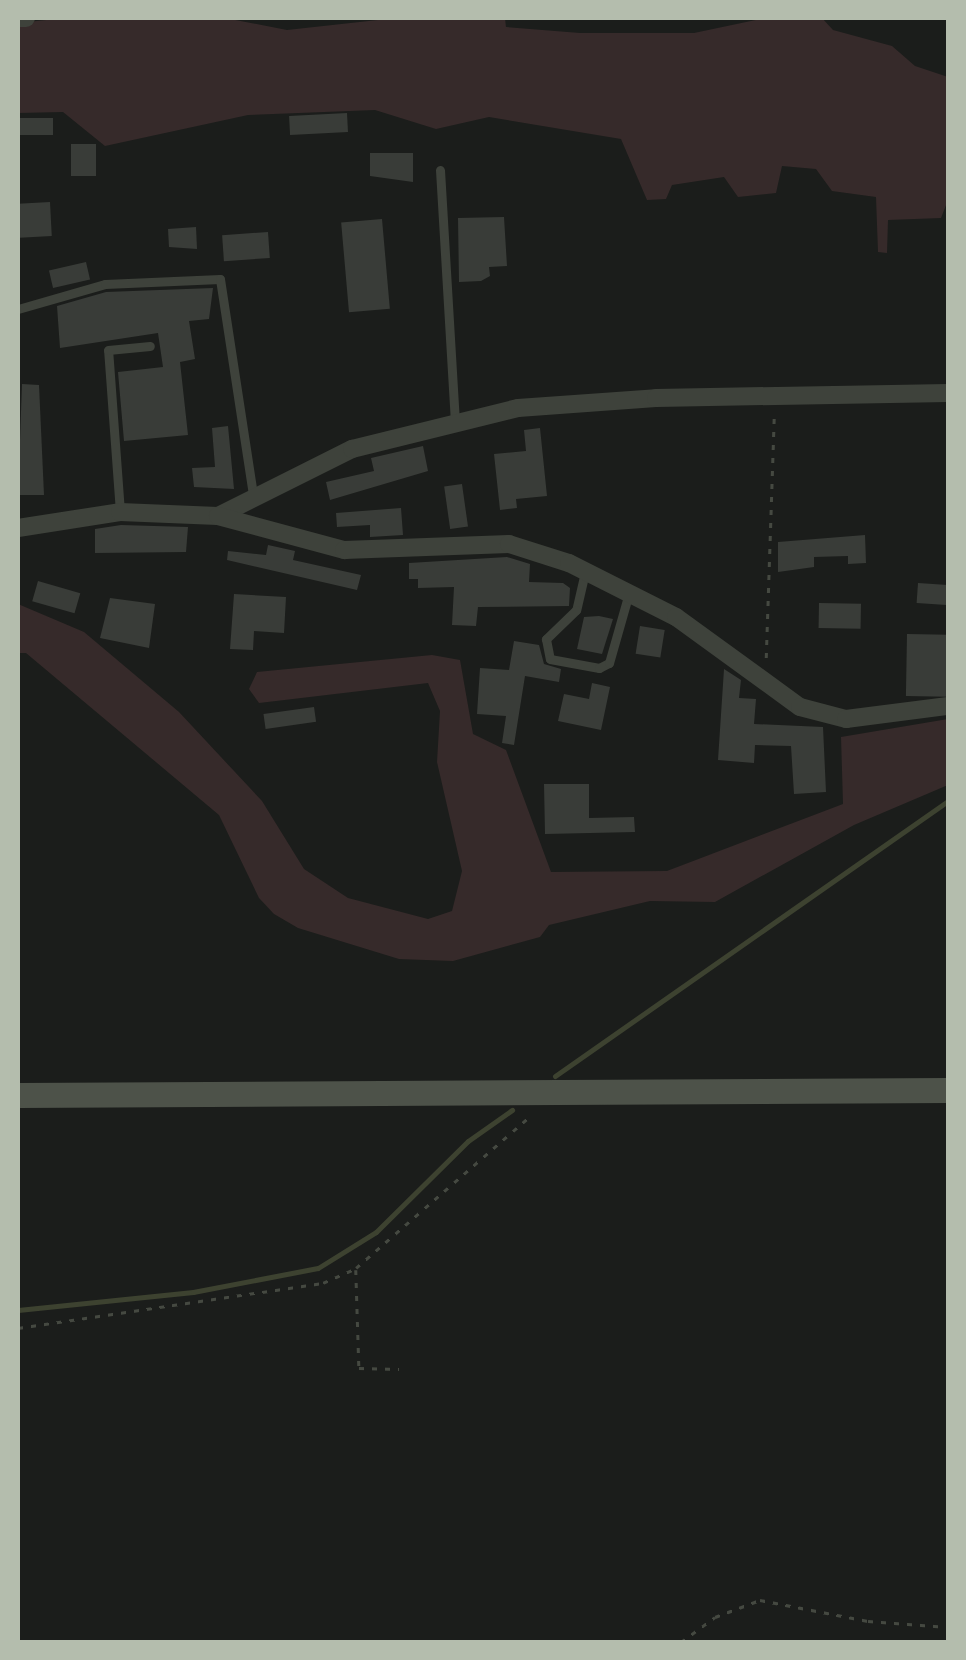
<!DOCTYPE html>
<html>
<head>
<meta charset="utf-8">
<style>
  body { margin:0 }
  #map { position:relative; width:966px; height:1660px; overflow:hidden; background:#1b1d1b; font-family:Figtree,sans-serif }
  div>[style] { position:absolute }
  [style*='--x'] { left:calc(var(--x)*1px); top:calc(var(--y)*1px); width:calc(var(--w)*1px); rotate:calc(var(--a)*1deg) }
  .green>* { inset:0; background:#362a2a }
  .stream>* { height:5px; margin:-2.5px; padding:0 2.5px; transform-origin:2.5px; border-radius:2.5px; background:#3d4230 }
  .building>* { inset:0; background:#393c38; transform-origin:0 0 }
  .path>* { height:2.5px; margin-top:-1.25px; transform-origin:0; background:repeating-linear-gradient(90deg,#454941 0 5px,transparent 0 13px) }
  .lane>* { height:9px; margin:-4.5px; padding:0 4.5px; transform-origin:4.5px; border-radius:4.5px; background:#3e423b }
  .street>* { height:18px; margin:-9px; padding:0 9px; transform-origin:9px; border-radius:9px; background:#3e423b }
  .secondary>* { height:25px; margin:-12.5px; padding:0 12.5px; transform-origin:12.5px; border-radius:12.5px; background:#4d5249 }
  span { translate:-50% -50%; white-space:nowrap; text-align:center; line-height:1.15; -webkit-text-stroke:8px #161816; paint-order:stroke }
  .frame { position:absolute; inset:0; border:20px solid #b4bdad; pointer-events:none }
</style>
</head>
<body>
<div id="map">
  <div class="green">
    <i style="clip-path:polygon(65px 18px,225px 18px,287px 30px,387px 19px,505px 18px,506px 27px,580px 33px,694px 33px,765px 18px,822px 18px,833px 30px,892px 46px,915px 66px,948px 77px,948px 200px,941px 218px,888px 220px,887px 253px,878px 252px,876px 197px,832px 191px,816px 169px,782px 166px,776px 193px,738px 197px,724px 177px,672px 185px,666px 199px,647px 200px,621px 139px,489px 117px,436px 129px,375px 110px,248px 115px,105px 146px,63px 112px,18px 113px,18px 23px)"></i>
    <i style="clip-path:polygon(18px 604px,84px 632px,179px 712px,262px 801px,304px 869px,348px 898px,428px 919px,452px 911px,462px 871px,437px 762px,440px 711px,428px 683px,259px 703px,249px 689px,257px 672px,432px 655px,460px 660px,473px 734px,506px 750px,551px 872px,667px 871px,843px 804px,841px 737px,948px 719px,948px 785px,854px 825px,715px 902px,650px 901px,549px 925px,540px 937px,453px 961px,399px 959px,298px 928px,274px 914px,259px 898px,219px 815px,26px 653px,18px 653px)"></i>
  </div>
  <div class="stream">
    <i style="--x:555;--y:1076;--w:480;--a:-35"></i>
    <i style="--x:18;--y:1310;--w:176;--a:-5.9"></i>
    <i style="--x:193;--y:1292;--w:127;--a:-10.9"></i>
    <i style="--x:318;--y:1268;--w:68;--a:-31.8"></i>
    <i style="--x:376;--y:1232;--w:129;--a:-44.7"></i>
    <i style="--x:468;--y:1141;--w:54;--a:-35.2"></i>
  </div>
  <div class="building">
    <i style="left:347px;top:113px;width:19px;height:58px;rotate:87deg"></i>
    <i style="left:18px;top:118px;width:35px;height:17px"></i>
    <i style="left:71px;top:144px;width:25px;height:32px"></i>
    <i style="clip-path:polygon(370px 153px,413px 153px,413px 182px,370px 176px)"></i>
    <i style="left:50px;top:202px;width:34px;height:32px;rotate:87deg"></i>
    <i style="clip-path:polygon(504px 217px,507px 266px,489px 267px,490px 276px,481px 281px,459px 282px,458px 218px)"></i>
    <i style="left:382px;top:219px;width:90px;height:41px;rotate:85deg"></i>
    <i style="clip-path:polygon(196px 227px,197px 249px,169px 247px,168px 229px)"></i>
    <i style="left:268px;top:232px;width:26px;height:46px;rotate:86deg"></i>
    <i style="left:86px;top:262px;width:18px;height:38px;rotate:77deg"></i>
    <i style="clip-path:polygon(213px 288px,209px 319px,189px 321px,195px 359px,180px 362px,188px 435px,124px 441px,118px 372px,163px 367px,158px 333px,60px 348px,57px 306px,106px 292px)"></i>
    <i style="clip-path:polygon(22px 384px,39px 385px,44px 495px,18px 495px)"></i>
    <i style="clip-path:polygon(228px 426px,234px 489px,194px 487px,192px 468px,215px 467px,212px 428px)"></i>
    <i style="clip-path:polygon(540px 428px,547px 496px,516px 499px,517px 508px,500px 510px,494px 454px,526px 451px,524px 430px)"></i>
    <i style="clip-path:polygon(423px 446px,428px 471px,330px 500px,326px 482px,374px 471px,371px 458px)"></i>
    <i style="left:462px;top:484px;width:43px;height:18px;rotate:82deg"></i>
    <i style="clip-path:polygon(401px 508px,403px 535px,370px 537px,370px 525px,337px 527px,336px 513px)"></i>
    <i style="clip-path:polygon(121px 525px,188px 527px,186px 552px,95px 553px,95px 529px)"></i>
    <i style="clip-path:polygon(865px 535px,866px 563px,848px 564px,848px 556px,814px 557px,814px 567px,778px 572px,778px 542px)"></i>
    <i style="clip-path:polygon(268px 545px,295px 551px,293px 560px,361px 575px,357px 590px,227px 560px,228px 551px,266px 555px)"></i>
    <i style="clip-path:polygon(507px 557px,530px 564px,529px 582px,563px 583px,570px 588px,569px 606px,478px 607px,476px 626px,452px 625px,454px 587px,418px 588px,418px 579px,409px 579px,409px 563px)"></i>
    <i style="left:38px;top:581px;width:44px;height:21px;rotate:16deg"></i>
    <i style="left:918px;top:583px;width:30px;height:20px;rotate:4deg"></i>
    <i style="clip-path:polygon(234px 594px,286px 597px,284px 633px,254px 631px,253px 650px,230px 649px)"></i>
    <i style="clip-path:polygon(110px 598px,155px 604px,149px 648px,100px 638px)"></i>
    <i style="left:819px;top:603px;width:42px;height:25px;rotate:1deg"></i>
    <i style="clip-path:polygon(599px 616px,613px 619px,602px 654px,577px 649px,584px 617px)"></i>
    <i style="left:640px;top:626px;width:25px;height:28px;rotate:9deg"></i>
    <i style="left:907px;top:634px;width:41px;height:62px;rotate:1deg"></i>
    <i style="clip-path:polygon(514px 641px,539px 645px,544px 664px,561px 669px,559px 682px,525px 676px,514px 745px,502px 743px,506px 716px,477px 714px,480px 668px,509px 670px)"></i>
    <i style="clip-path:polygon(724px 669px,741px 680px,739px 698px,756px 699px,754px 724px,823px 727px,826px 792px,794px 794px,791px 746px,755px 745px,754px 763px,718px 760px)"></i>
    <i style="clip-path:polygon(592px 683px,610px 687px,601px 730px,558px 721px,564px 694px,589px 699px)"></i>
    <i style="left:314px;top:707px;width:15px;height:51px;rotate:82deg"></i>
    <i style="clip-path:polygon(544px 784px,589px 784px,589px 818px,634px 817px,635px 832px,545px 834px)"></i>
  </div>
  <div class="path">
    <i style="--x:766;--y:658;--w:242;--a:-88.1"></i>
    <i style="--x:356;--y:1270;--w:98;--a:88.2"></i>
    <i style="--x:359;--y:1368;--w:40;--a:1.4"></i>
    <i style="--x:18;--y:1328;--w:308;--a:-8.4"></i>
    <i style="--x:323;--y:1283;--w:36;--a:-24"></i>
    <i style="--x:356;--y:1268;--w:231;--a:-41.1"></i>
    <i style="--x:681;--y:1642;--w:42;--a:-36.3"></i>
    <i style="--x:715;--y:1617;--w:48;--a:-20.7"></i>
    <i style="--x:760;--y:1600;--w:110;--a:11"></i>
    <i style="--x:868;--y:1621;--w:80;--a:4.3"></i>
  </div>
  <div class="lane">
    <i style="--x:440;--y:170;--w:251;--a:86.6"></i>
    <i style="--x:18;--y:309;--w:91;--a:-16"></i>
    <i style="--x:105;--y:284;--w:115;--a:-2.5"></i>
    <i style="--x:220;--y:279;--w:219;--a:81.3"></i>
    <i style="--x:120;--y:512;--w:162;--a:-94.2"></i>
    <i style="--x:108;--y:350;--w:42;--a:-5.4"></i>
    <i style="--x:585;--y:572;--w:39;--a:103"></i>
    <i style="--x:576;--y:610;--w:42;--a:136"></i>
    <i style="--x:546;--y:639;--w:20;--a:79"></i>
    <i style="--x:550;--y:659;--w:50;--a:10.4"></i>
    <i style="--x:599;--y:668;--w:11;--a:-27"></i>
    <i style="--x:609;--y:663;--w:73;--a:-74.1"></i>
  </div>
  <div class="street">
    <i style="--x:18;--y:18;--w:8;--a:0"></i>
    <i style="--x:218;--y:516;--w:150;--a:-26.6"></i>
    <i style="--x:352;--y:449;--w:171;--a:-13.9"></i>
    <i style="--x:518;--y:408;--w:138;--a:-4.1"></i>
    <i style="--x:656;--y:398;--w:292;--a:-1"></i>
    <i style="--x:18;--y:528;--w:103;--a:-8.9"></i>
    <i style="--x:120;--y:512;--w:98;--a:2.3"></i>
    <i style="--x:218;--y:516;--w:131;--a:15.1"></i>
    <i style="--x:344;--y:550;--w:165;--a:-2.1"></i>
    <i style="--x:509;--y:544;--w:63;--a:17.6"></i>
    <i style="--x:569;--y:563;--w:120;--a:26.8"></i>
    <i style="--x:676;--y:617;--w:153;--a:36"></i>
    <i style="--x:800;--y:707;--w:48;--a:14.6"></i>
    <i style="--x:846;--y:719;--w:103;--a:-7.3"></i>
  </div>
  <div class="secondary">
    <i style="--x:18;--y:1095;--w:930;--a:-0.31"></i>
  </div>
  <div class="frame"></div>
</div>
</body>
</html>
